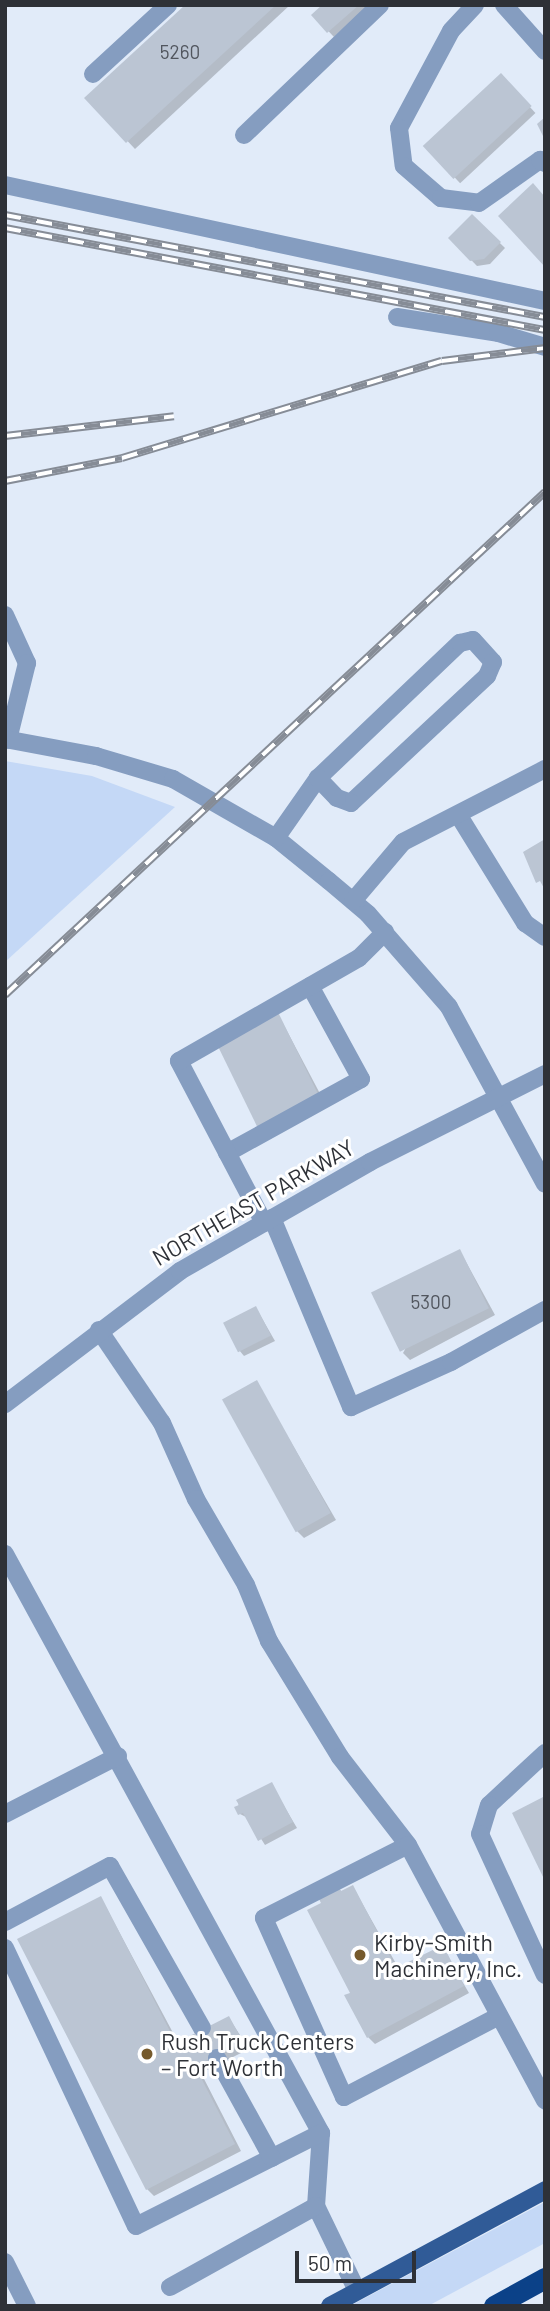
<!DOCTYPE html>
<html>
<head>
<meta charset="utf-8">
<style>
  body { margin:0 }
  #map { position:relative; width:550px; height:2311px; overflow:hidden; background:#e1ebf9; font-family:Barlow,sans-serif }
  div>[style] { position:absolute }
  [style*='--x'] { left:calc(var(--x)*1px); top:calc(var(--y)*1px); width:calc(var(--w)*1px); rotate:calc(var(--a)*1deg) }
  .green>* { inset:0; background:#c4d8f6 }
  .shadow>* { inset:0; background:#0003; transform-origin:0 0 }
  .building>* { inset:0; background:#bbc5d3; transform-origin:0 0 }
  .minor-tunnel>* { height:18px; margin-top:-9px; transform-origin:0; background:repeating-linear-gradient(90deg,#bdc6d2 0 18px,transparent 0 27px) }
  .minor>* { height:18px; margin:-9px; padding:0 9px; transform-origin:9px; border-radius:9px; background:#859dc0 }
  .major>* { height:18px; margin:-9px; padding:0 9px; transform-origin:9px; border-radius:9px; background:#305b97 }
  .highway>* { height:21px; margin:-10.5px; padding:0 10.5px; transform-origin:10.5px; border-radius:10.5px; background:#0b4188 }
  .rail>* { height:8px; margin-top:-4px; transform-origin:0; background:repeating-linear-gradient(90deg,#fff 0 16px,#868c96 0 32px); box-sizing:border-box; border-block:2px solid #868c96 }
  .dots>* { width:19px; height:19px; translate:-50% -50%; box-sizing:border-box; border:4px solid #fff; border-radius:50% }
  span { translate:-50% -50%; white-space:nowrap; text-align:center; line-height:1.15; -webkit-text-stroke:6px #fff; paint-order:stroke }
  .number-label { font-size:19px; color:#51565e }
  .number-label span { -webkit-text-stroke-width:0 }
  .street-label { font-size:23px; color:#2e3137 }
  .poi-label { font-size:23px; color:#2e3137 }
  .left { translate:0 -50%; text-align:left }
  .frame { position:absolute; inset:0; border:7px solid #2e3137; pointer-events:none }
  .scale { position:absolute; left:295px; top:2251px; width:121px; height:32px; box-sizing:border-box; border:4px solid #2e3137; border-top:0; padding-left:9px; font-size:21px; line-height:24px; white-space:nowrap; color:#2e3137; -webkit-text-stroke:5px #fff; paint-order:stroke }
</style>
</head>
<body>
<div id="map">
  <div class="green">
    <i style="clip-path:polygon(5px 761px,92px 776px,175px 807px,5px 962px)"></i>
    <i style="clip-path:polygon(545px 2202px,545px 2243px,428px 2306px,350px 2306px)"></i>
  </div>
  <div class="shadow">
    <i style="clip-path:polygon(187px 5px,290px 5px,135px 149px,87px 98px)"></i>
    <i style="clip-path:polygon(324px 5px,366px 5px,367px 7px,334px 37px,313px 15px)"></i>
    <i style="left:500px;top:75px;width:52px;height:103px;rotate:47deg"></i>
    <i style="clip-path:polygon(472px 216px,505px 248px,490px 264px,477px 266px,450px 238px)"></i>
    <i style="clip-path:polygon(278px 1014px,326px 1105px,271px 1135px)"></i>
    <i style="clip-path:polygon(460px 1251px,495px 1315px,410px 1360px,403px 1353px)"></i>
    <i style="clip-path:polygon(256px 1308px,275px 1341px,244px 1356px,239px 1350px)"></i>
    <i style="clip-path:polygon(256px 1382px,336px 1520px,304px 1538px,297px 1531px)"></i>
    <i style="clip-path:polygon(271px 1784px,297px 1828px,265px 1845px,248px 1818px,240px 1814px,238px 1801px)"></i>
    <i style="clip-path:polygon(353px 1887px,399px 1969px,442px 1947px,469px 1993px,375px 2044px,368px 2037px,323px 1904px,338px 1888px,343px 1893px)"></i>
    <i style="clip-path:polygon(101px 1898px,179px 2044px,229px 2018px,249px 2049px,201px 2073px,241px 2151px,154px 2196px,147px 2189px)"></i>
  </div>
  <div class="building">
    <i style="clip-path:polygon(185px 5px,276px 5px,126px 143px,84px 98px)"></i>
    <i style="clip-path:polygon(322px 5px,359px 5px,327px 33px,311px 15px)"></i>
    <i style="left:501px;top:73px;width:45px;height:107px;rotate:47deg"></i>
    <i style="clip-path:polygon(545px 117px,545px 140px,537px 124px)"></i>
    <i style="clip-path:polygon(533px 183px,545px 197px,545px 267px,498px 216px)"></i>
    <i style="clip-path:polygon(472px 214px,501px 242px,484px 259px,470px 261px,448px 238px)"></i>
    <i style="clip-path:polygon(545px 839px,545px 890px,540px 881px,536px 883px,523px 852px)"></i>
    <i style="left:278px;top:1012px;width:96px;height:69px;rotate:64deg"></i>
    <i style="left:460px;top:1249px;width:66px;height:99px;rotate:64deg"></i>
    <i style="left:256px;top:1306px;width:33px;height:37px;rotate:63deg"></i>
    <i style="left:257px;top:1380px;width:152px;height:40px;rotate:61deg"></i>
    <i style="clip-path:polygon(272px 1782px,293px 1822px,258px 1841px,243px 1813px,238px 1815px,234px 1807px,239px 1805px,236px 1800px)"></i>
    <i style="clip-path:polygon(545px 1796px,545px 1881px,512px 1813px)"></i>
    <i style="clip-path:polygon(353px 1885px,396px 1968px,443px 1945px,464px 1986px,367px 2038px,344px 1995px,350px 1993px,307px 1910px,321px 1903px,318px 1897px,338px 1886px,341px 1891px)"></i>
    <i style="clip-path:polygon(101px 1896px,176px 2043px,229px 2016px,243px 2042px,195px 2066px,235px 2144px,146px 2190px,17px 1939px)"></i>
  </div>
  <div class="minor-tunnel">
    <i style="--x:202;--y:2028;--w:34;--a:63"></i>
  </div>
  <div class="minor">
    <i style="--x:475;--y:5;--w:35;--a:133"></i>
    <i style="--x:451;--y:31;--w:110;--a:118.2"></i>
    <i style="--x:399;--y:128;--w:38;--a:83"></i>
    <i style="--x:404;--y:166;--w:49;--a:40.9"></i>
    <i style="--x:441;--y:198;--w:38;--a:7"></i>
    <i style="--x:479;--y:203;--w:75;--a:-35.2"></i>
    <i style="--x:540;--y:160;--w:6;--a:31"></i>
    <i style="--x:504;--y:5;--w:62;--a:48.3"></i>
    <i style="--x:93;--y:74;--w:102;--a:-42.6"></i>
    <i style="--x:244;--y:135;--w:188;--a:-43.7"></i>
    <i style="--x:5;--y:185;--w:552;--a:12.12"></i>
    <i style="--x:397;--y:317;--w:102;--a:9"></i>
    <i style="--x:498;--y:333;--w:49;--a:16.6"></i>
    <i style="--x:5;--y:615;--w:53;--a:65.4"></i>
    <i style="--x:27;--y:663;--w:79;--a:103.9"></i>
    <i style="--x:5;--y:739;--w:93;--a:10.6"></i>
    <i style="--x:96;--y:756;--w:80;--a:16.6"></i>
    <i style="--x:173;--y:779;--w:119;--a:29.8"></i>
    <i style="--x:276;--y:838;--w:68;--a:39.1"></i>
    <i style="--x:329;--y:881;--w:51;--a:40.2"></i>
    <i style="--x:368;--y:914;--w:123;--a:48.9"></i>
    <i style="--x:449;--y:1007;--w:201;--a:61.5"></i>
    <i style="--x:459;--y:816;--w:126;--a:58.3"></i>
    <i style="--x:525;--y:923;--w:24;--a:35"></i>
    <i style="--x:276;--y:838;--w:73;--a:-55"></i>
    <i style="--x:318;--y:778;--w:196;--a:-43.6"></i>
    <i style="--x:460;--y:643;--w:13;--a:-13"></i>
    <i style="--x:473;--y:640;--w:30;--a:48"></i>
    <i style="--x:493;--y:662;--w:15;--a:113"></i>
    <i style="--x:487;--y:676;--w:186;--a:137"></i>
    <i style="--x:351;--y:803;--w:15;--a:-160"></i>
    <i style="--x:337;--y:798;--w:28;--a:-134"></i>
    <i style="--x:353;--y:901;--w:77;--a:-49.7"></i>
    <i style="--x:403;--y:842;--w:160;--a:-27.2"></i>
    <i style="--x:227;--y:1153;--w:153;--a:-28.9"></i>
    <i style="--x:361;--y:1079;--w:106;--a:-118.7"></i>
    <i style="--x:272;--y:1218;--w:205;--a:67.3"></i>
    <i style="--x:351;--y:1407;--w:110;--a:-24.2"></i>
    <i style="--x:451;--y:1362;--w:107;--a:-29"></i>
    <i style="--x:264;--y:1223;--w:183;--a:-117.7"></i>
    <i style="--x:179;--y:1061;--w:207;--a:-29.8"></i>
    <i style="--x:359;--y:958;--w:37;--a:-45"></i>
    <i style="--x:99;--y:1330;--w:112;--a:55.9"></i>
    <i style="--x:162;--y:1423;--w:83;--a:65.9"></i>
    <i style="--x:196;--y:1499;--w:99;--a:59.8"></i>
    <i style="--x:246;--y:1585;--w:61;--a:67.7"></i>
    <i style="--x:269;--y:1641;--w:136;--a:58.5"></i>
    <i style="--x:340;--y:1757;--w:111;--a:52.3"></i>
    <i style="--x:5;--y:1404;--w:220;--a:-37.2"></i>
    <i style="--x:180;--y:1271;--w:219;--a:-29.8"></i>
    <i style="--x:370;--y:1162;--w:196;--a:-26.7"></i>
    <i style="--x:5;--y:1554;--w:660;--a:61.38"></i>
    <i style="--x:321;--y:2133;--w:73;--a:93.9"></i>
    <i style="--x:316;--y:2206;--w:94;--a:64.2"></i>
    <i style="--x:545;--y:1753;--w:76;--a:137.1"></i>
    <i style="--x:489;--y:1805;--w:30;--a:107"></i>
    <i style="--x:480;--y:1834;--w:155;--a:65.3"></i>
    <i style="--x:5;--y:1814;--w:127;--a:-27.2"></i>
    <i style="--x:5;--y:1922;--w:119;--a:-28.1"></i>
    <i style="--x:110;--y:1866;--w:186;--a:60.4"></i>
    <i style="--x:5;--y:1948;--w:307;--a:64.8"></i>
    <i style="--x:136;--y:2226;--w:207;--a:-26.7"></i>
    <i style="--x:499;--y:2016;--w:175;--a:152.4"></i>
    <i style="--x:344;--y:2097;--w:196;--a:-114.1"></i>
    <i style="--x:264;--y:1918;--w:161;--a:-26.9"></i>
    <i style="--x:408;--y:1845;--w:290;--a:61.8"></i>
    <i style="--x:217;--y:2058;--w:114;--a:61.2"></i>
    <i style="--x:5;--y:2262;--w:49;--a:63.4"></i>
    <i style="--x:170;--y:2287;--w:167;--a:-29"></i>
  </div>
  <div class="major">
    <i style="--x:330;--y:2306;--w:244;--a:-28.3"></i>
  </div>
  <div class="highway">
    <i style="--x:494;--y:2306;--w:58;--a:-28.8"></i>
  </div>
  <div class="rail">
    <i style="--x:5;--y:215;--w:550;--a:10.7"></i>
    <i style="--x:5;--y:228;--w:550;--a:10.7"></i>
    <i style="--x:5;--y:436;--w:170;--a:-6.7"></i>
    <i style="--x:5;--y:481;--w:119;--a:-11.1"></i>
    <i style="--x:122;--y:458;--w:334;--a:-16.9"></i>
    <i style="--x:442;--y:361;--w:104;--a:-7.2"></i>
    <i style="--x:5;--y:995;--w:738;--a:-42.97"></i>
  </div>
  <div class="dots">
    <i style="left:360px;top:1955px;background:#765a2c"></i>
    <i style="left:147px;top:2054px;background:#765a2c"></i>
  </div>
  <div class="number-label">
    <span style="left:180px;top:52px">5260</span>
    <span style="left:431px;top:1302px">5300</span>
  </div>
  <div class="street-label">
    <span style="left:253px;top:1202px;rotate:-30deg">NORTHEAST PARKWAY</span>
  </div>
  <div class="poi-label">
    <span class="left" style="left:374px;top:1955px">Kirby-Smith<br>Machinery, Inc.</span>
    <span class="left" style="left:161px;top:2054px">Rush Truck Centers<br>– Fort Worth</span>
  </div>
  <div class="frame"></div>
  <div class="scale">50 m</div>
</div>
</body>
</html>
